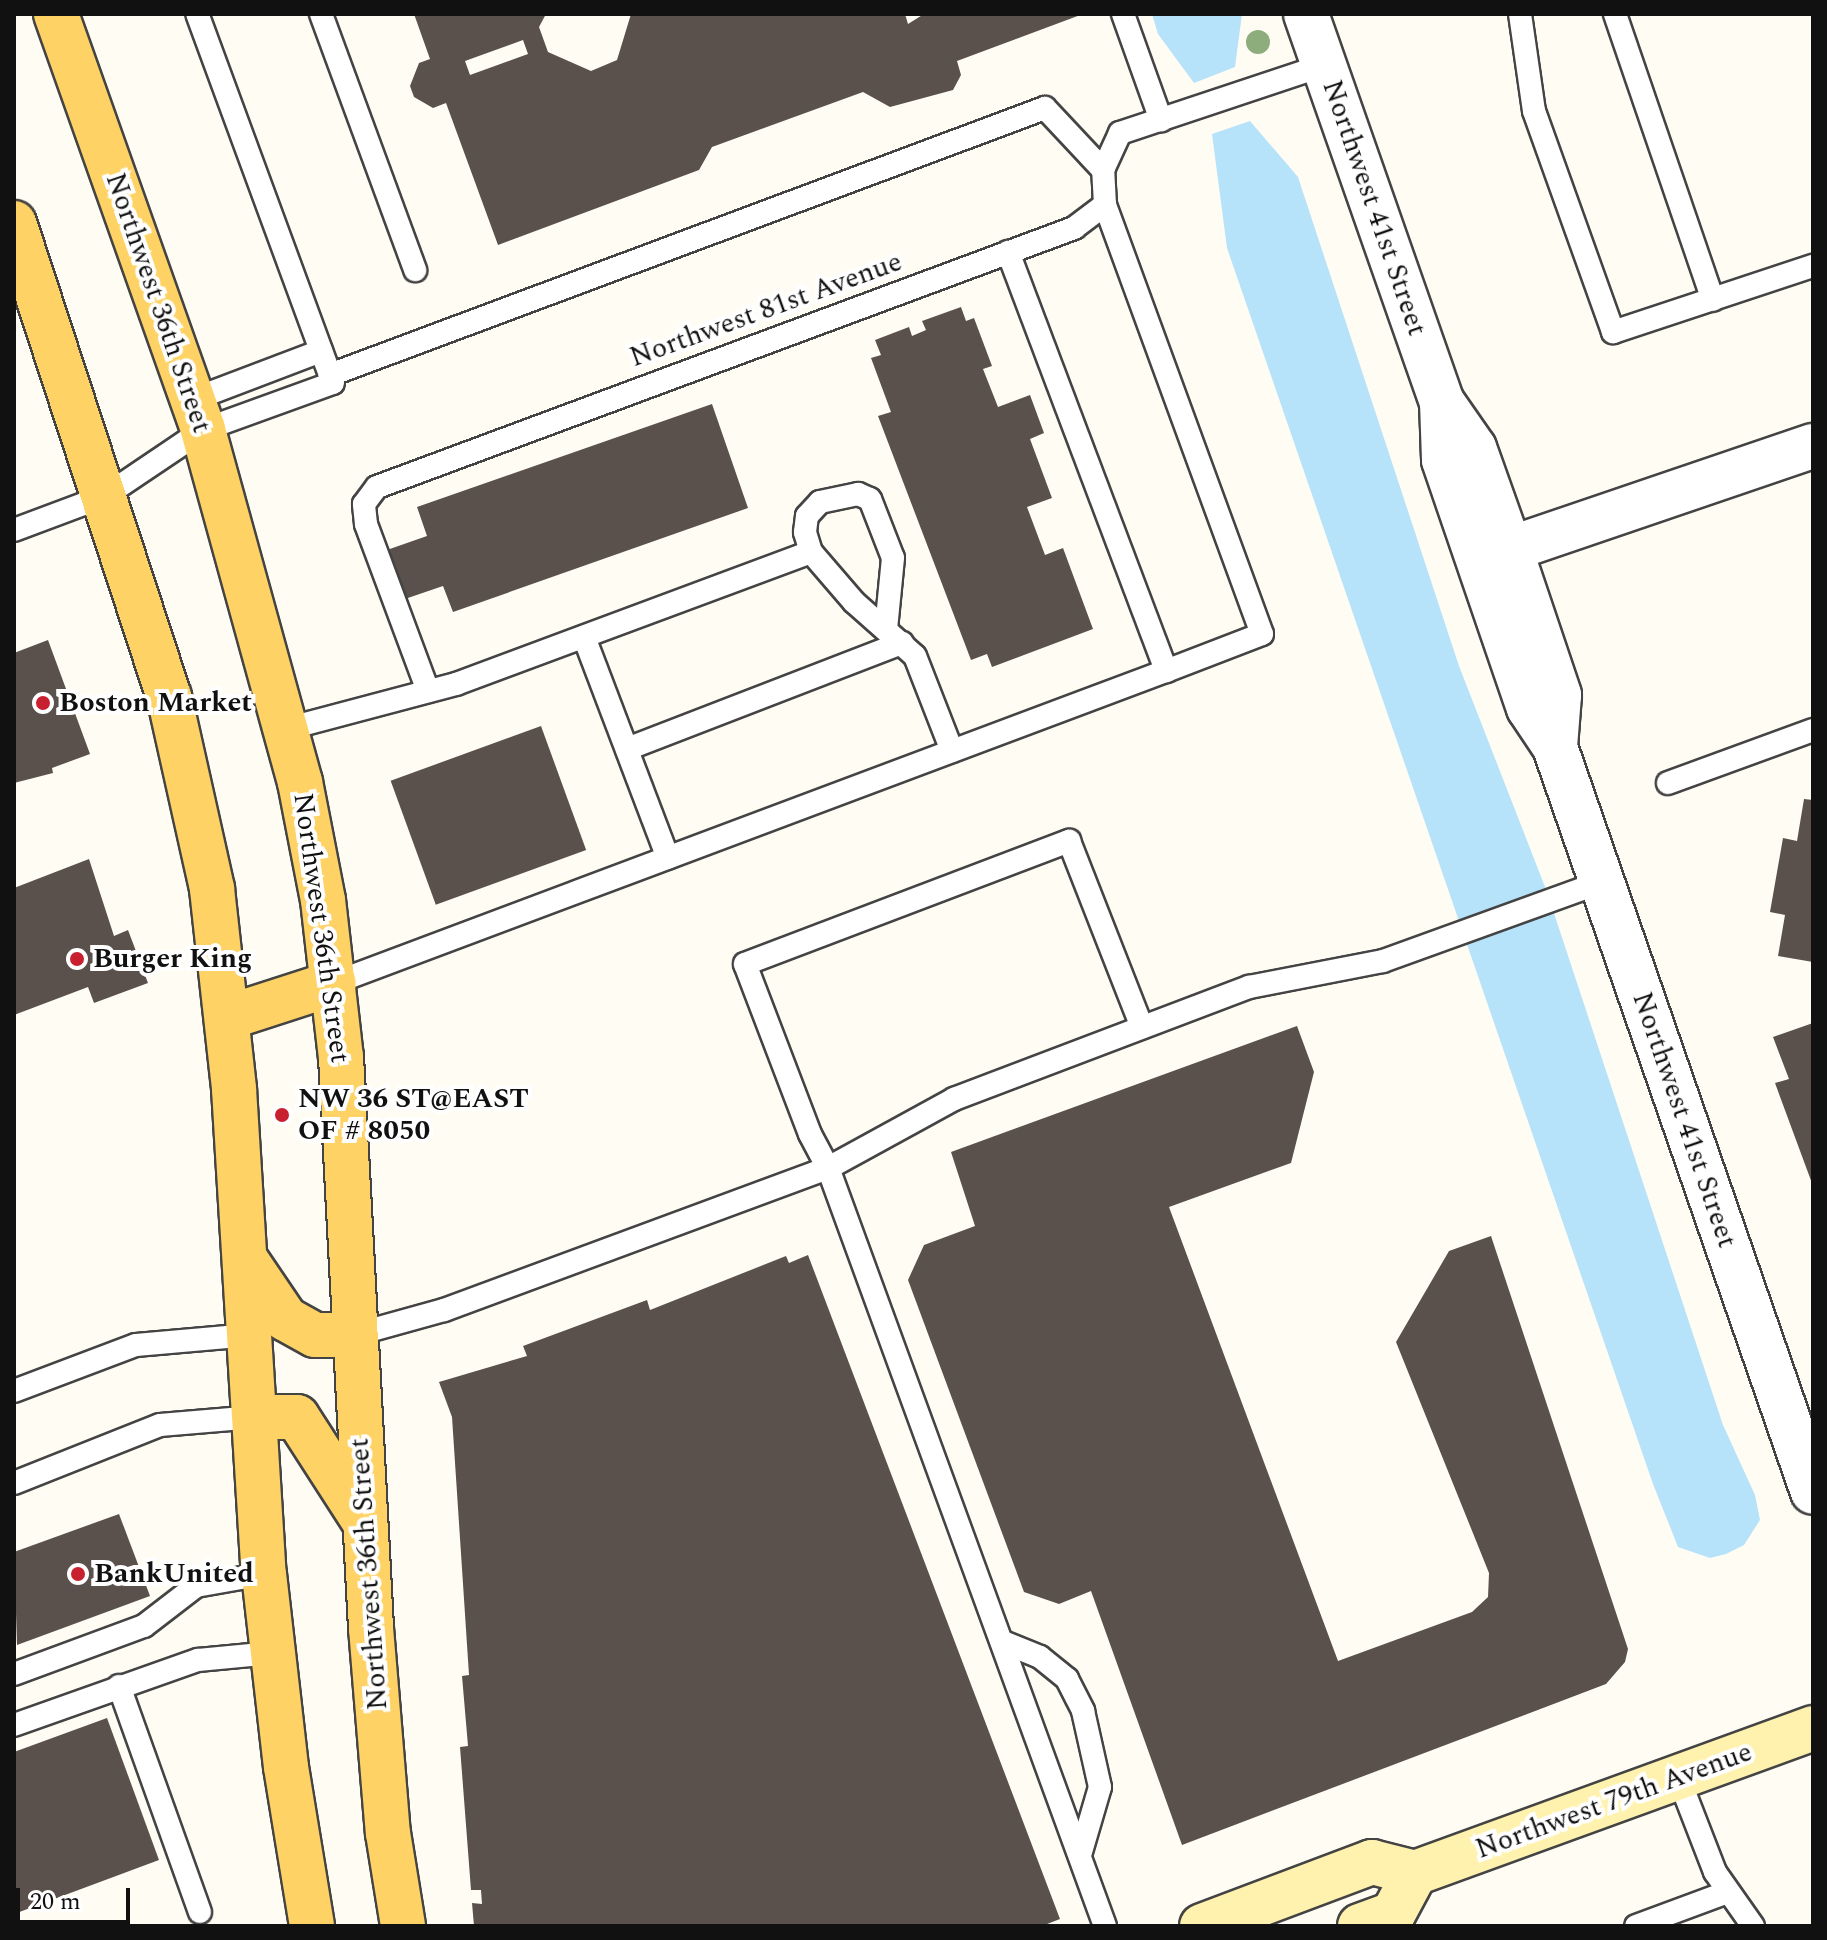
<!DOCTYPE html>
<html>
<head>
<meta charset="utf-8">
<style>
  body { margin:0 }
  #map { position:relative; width:1827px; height:1940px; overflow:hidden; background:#fffcf4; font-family:Spectral,serif }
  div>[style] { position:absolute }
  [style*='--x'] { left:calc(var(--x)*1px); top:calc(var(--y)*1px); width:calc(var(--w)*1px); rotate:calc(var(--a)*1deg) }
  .water>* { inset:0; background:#b6e3f9 }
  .building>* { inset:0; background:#5a514c; transform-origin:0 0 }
  .roads { filter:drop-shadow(2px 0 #444) drop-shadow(-2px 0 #444) drop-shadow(0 2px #444) drop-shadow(0 -2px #444) }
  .service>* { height:22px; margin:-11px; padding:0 11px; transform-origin:11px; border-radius:11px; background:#fff }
  .minor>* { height:44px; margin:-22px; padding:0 22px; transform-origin:22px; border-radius:22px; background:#fff }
  .tertiary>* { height:44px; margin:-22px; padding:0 22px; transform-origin:22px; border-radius:22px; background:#fff }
  .secondary>* { height:44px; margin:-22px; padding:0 22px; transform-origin:22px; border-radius:22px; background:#fff2af }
  .primary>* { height:44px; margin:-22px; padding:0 22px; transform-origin:22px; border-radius:22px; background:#fed265 }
  .trees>* { width:24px; height:24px; margin:-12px; border-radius:50%; background:#8ead7d }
  .dots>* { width:22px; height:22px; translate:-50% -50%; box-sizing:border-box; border:4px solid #fff; border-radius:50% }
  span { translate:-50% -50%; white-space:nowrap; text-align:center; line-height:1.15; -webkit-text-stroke:8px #fff; paint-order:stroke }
  .street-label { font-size:28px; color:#111 }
  .poi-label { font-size:28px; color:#111; font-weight:700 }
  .left { translate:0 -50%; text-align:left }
  .frame { position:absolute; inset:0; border:16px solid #111; pointer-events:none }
  .scale { position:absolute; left:16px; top:1888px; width:114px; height:36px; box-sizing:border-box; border:4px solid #111; border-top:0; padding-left:10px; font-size:24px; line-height:28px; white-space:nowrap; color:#111; -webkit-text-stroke:6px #fff; paint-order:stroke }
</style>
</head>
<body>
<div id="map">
  <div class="water">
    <i style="clip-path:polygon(1152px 14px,1242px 14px,1235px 67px,1194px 83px,1158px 34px)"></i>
    <i style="clip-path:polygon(1250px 121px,1298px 177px,1459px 666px,1547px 892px,1723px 1425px,1755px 1495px,1760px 1520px,1744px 1545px,1726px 1554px,1710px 1558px,1678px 1547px,1653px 1484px,1227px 248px,1212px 134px)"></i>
  </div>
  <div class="building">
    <i style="clip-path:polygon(evenodd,414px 14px,546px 14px,539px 27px,548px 52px,591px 71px,617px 60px,631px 14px,905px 14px,908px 24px,924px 14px,1083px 14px,957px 61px,961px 75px,953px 90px,890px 107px,863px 92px,712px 147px,699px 170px,498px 245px,446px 103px,433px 108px,414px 97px,410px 86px,419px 63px,430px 59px,414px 14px,523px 40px,528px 54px,470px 75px,465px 61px,523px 40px)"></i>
    <i style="clip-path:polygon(961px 307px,966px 321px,974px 318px,992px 366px,983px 369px,998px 407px,1030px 395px,1044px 433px,1030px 439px,1052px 498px,1027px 507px,1045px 555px,1063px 548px,1093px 629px,992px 667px,987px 654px,971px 660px,878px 416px,891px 412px,871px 358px,881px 355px,875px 340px,909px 327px,912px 336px,926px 330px,922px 321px)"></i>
    <i style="clip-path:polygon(712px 404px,748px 508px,453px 612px,443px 586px,402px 600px,384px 551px,427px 536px,417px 507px)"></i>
    <i style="clip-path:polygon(48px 640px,90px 754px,52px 768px,53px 773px,14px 783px,14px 653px)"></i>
    <i style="left:541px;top:726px;width:132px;height:160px;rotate:70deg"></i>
    <i style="clip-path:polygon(1804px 799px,1813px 800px,1813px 962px,1778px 956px,1785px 915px,1770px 912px,1783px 838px,1797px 841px)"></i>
    <i style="clip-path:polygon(89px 859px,114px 936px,128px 930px,148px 983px,94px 1003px,88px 987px,14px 1015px,14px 888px)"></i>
    <i style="clip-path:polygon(1813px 1023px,1813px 1186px,1775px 1083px,1789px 1079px,1773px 1037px)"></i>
    <i style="clip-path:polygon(1297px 1026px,1314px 1072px,1291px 1163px,1169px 1207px,1338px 1661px,1472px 1612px,1488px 1597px,1489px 1573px,1396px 1342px,1449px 1251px,1491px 1236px,1628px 1649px,1625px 1662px,1606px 1684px,1182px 1845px,1091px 1591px,1059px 1604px,1024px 1592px,908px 1280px,924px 1245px,975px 1226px,951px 1152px)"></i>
    <i style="clip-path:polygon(808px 1255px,1060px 1919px,1042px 1926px,474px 1926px,472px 1903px,482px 1904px,481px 1890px,471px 1890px,460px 1747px,468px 1746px,462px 1676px,469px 1675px,452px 1417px,439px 1382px,527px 1356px,523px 1346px,647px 1300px,650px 1310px,786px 1256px,789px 1263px)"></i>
    <i style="clip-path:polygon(119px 1514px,150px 1596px,17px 1645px,14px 1552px)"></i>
    <i style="clip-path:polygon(107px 1718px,159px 1860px,14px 1914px,14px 1752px)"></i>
  </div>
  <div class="roads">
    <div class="service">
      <i style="--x:321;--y:14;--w:273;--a:69.8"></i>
      <i style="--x:1123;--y:14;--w:113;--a:70.3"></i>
      <i style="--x:1520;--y:14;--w:98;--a:81.8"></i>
      <i style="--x:1534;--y:111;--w:235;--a:70.3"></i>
      <i style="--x:1613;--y:332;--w:211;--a:-18.3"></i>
      <i style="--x:1615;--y:14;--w:302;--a:71.1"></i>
      <i style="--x:1008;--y:252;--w:448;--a:69.3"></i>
      <i style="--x:1166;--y:671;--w:103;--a:-21.1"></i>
      <i style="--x:1262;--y:634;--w:457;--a:-110.1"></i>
      <i style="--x:330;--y:375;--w:763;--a:-20.48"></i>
      <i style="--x:1045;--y:108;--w:85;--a:46.9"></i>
      <i style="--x:192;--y:400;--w:138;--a:-20.8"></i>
      <i style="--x:14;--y:530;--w:97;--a:-20.5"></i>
      <i style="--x:105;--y:496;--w:118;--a:-34"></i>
      <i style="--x:203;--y:430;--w:138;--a:-19.9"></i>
      <i style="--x:333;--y:383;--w:393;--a:-110.2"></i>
      <i style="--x:811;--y:552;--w:21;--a:-107"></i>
      <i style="--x:805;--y:532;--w:16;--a:-83"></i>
      <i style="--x:807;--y:516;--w:19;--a:-47"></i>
      <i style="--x:820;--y:502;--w:39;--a:-12"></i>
      <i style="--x:858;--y:494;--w:13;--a:23"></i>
      <i style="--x:870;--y:499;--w:63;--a:68.7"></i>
      <i style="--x:893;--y:558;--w:71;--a:95.6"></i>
      <i style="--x:584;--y:637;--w:236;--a:69.2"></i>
      <i style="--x:428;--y:691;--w:178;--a:-110.4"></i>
      <i style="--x:366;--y:524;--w:20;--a:-96"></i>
      <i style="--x:364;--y:504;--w:21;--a:-53"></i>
      <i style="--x:377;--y:487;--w:744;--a:-20.38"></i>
      <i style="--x:1074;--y:228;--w:39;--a:-37"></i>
      <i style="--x:1105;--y:205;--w:35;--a:-93"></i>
      <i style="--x:1103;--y:170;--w:41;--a:-65.3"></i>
      <i style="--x:1120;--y:133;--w:215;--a:-18.4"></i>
      <i style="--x:286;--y:729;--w:176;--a:-14.8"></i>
      <i style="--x:456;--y:684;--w:379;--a:-20.4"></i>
      <i style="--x:811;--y:552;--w:66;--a:49.3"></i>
      <i style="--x:854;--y:602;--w:81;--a:41.5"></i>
      <i style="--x:915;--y:656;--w:102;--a:68.7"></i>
      <i style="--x:627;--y:749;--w:295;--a:-21.1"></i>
      <i style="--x:1668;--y:783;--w:154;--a:-20.1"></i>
      <i style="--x:334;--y:983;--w:889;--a:-20.56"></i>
      <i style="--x:354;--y:1335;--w:93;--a:-15.5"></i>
      <i style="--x:444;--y:1310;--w:409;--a:-20.3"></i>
      <i style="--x:828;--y:1168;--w:144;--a:-28.7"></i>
      <i style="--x:954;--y:1099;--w:316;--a:-20.8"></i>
      <i style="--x:1249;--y:987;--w:136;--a:-11"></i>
      <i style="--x:1383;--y:961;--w:232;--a:-19.9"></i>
      <i style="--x:14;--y:1391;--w:130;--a:-20.7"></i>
      <i style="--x:136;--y:1345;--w:114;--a:-5"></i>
      <i style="--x:14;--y:1483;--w:157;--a:-21.7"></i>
      <i style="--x:160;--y:1425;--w:95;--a:-4.8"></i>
      <i style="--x:1003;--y:1642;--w:40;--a:22"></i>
      <i style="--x:1040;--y:1657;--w:35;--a:39"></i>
      <i style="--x:1067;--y:1679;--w:36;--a:63"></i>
      <i style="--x:1083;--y:1711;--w:78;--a:77.4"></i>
      <i style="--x:1100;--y:1787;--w:68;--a:106.3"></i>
      <i style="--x:14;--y:1674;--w:139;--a:-20.3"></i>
      <i style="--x:144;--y:1626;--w:66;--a:-37.6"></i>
      <i style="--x:196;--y:1586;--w:69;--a:-10"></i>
      <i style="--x:119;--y:1686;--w:240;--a:70.3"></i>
      <i style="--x:14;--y:1725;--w:195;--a:-19.5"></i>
      <i style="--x:198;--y:1660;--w:74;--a:-5.4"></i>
      <i style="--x:1679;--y:1779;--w:100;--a:68.8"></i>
      <i style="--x:1715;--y:1872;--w:66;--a:54.9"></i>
      <i style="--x:1105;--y:1926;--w:807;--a:-110.07"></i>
      <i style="--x:828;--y:1168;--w:38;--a:-118"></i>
      <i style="--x:810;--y:1134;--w:182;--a:-110.9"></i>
      <i style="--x:745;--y:964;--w:347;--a:-20.8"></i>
      <i style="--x:1069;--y:841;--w:200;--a:68.6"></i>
      <i style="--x:1636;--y:1926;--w:95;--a:-20.3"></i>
    </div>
    <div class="minor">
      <i style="--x:1510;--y:549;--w:320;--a:-18.8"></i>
    </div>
    <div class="tertiary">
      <i style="--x:1306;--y:14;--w:411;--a:70.7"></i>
      <i style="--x:1442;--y:402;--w:56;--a:55.2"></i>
      <i style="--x:1474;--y:448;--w:107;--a:70.4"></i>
      <i style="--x:1510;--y:549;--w:154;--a:71.4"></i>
      <i style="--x:1559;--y:695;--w:52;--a:94.4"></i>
      <i style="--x:1442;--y:402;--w:58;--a:88"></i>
      <i style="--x:1444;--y:460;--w:262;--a:71.1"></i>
      <i style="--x:1529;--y:708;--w:47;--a:56.3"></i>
      <i style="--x:1555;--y:747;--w:788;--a:70.9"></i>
    </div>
    <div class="secondary">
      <i style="--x:1202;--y:1926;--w:182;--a:-20.6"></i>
      <i style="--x:1372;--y:1862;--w:44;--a:14.3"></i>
      <i style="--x:1415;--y:1873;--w:424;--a:-20"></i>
      <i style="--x:1360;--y:1926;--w:35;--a:-20"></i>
      <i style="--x:1393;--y:1914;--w:47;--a:-61.8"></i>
    </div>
    <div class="primary">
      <i style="--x:56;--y:14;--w:441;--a:70.5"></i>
      <i style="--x:203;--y:430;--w:365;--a:74.6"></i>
      <i style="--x:300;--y:782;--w:120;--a:79"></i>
      <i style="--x:323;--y:900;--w:158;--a:83.5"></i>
      <i style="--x:341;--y:1057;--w:572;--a:86.99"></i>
      <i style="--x:371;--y:1628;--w:206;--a:85.3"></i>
      <i style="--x:388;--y:1833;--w:94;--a:80.8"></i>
      <i style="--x:14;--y:223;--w:498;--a:71.9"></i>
      <i style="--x:169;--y:696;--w:198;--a:77.4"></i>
      <i style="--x:212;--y:889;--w:201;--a:83.7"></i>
      <i style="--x:234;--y:1089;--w:486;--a:86.5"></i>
      <i style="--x:264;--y:1574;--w:194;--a:83.5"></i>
      <i style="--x:286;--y:1767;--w:161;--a:80.7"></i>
      <i style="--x:229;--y:1017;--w:110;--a:-17.9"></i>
      <i style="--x:246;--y:1260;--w:71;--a:55.9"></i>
      <i style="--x:286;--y:1319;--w:33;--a:29"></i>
      <i style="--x:315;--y:1335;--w:39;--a:0"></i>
      <i style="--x:255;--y:1417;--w:42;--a:0"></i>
      <i style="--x:297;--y:1417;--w:124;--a:57.2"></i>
    </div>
  </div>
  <div class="trees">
    <i style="left:1258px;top:42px"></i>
  </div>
  <div class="dots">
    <i style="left:43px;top:703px;background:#c92030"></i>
    <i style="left:77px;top:959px;background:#c92030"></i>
    <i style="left:282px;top:1115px;background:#c92030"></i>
    <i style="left:78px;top:1574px;background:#c92030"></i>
  </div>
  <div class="street-label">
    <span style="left:1374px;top:208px;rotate:71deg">Northwest 41st Street</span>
    <span style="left:158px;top:303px;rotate:71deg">Northwest 36th Street</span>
    <span style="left:766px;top:310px;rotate:-20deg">Northwest 81st Avenue</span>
    <span style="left:321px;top:928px;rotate:82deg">Northwest 36th Street</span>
    <span style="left:1684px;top:1120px;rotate:71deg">Northwest 41st Street</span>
    <span style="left:369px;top:1574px;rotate:-94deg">Northwest 36th Street</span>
    <span style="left:1614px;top:1801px;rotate:-20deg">Northwest 79th Avenue</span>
  </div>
  <div class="poi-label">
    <span class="left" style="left:59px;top:703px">Boston Market</span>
    <span class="left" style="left:93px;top:959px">Burger King</span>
    <span class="left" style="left:298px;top:1115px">NW 36 ST@EAST<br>OF # 8050</span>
    <span class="left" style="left:94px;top:1574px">BankUnited</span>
  </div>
  <div class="frame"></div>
  <div class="scale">20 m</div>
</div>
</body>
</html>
